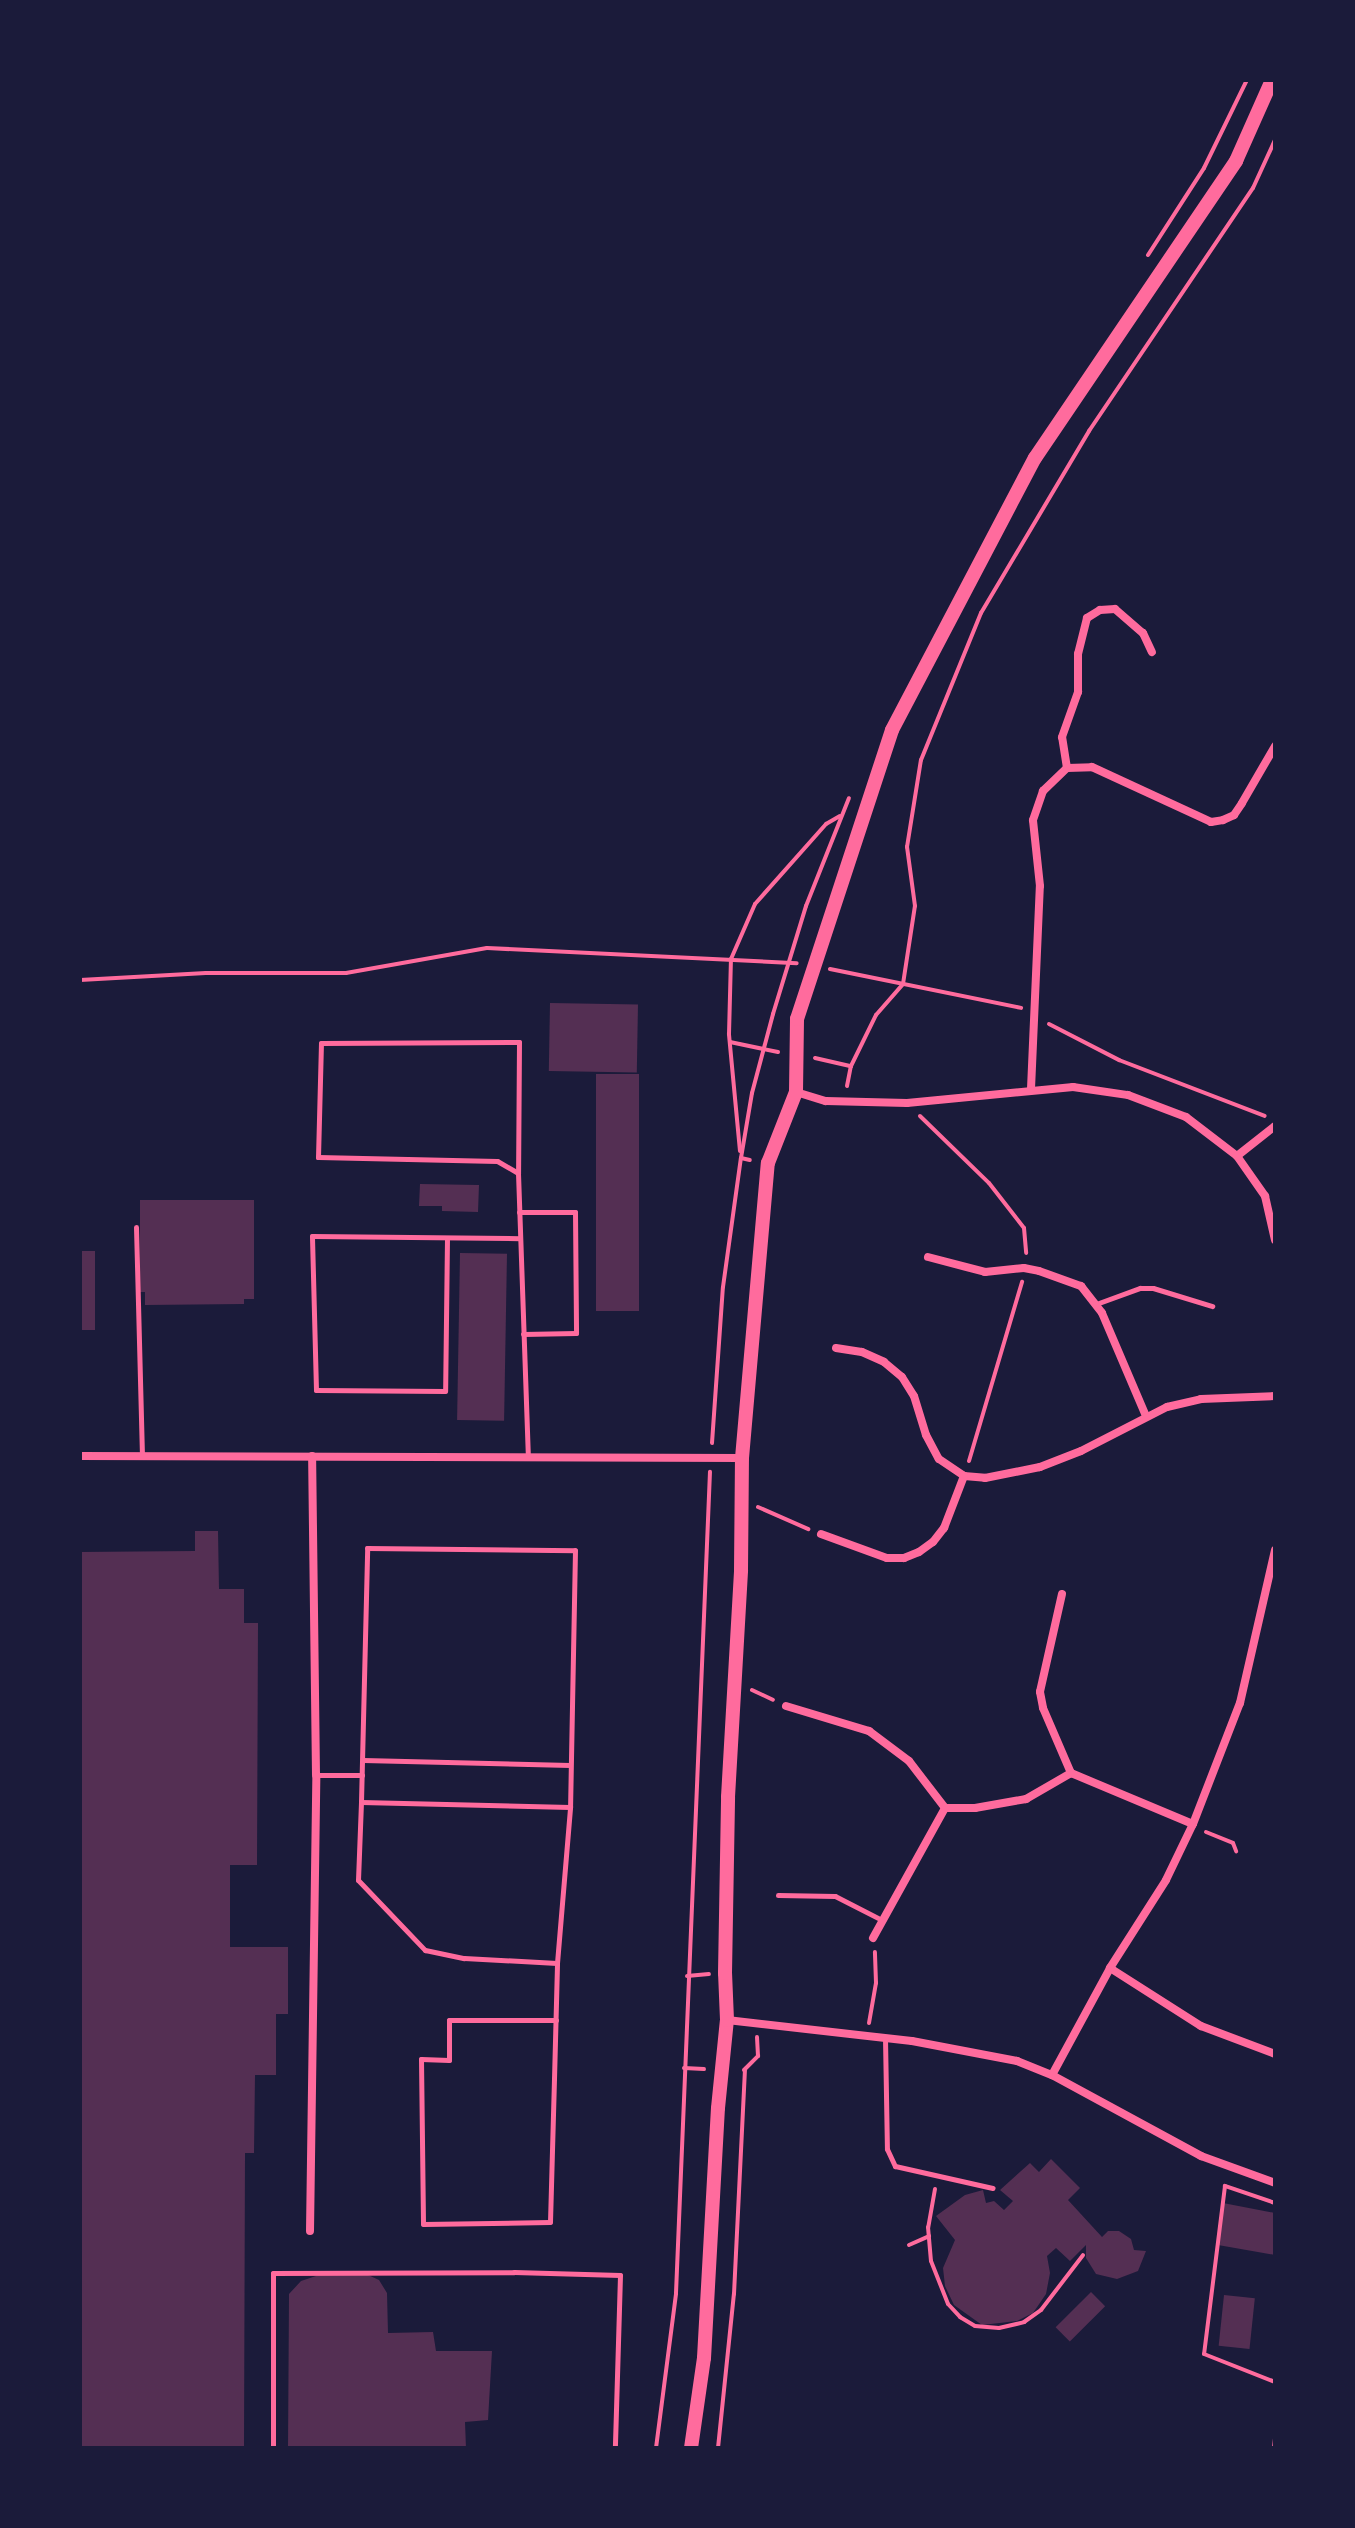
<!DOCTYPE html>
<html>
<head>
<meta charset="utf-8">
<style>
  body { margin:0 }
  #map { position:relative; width:1355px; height:2528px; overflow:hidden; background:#1b1b3a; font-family:"Fira Sans Condensed",sans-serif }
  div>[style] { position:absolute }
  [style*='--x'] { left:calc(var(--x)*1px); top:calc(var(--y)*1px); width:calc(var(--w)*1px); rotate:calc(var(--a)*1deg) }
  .building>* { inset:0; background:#542f53; transform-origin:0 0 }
  .path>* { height:4px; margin:-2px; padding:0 2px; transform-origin:2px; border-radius:2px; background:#ff6b9d }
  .service>* { height:5px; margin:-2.5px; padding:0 2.5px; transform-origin:2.5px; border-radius:2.5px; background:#ff6b9d }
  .minor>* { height:8px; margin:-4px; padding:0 4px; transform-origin:4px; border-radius:4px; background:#ff6b9d }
  .tertiary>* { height:14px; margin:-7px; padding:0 7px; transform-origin:7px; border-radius:7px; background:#ff6b9d }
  span { translate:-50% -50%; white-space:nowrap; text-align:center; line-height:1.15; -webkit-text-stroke:8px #1b1b3a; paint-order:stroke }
  .frame { position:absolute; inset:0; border:82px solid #1b1b3a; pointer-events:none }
</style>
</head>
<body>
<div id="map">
  <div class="building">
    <i style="left:550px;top:1003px;width:88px;height:68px;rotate:1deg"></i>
    <i style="left:596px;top:1074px;width:43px;height:237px"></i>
    <i style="clip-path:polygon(420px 1184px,479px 1185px,478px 1212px,442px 1211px,442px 1206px,419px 1206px)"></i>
    <i style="clip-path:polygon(140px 1200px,254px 1200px,254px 1299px,244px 1299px,244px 1304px,145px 1305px,145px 1292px,140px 1292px)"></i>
    <i style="left:80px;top:1251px;width:15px;height:79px"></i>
    <i style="left:460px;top:1253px;width:47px;height:167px;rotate:1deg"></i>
    <i style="clip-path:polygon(195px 1531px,218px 1531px,219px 1589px,244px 1589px,244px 1623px,258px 1623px,257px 1865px,230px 1865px,230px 1947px,288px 1947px,288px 2014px,276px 2014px,276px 2075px,255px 2075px,254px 2153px,245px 2153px,244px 2448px,80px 2448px,80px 1552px,195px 1551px)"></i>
    <i style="clip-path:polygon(1051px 2159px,1080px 2188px,1068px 2200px,1102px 2237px,1108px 2231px,1119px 2231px,1131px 2239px,1134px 2250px,1146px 2251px,1138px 2271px,1117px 2279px,1096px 2274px,1086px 2258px,1086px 2245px,1070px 2261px,1056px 2248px,1047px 2256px,1050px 2273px,1046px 2294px,1033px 2313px,1017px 2321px,982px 2325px,954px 2305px,945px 2286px,943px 2268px,955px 2240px,936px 2216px,965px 2195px,983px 2190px,986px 2203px,994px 2201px,1004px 2210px,1013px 2201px,1000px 2190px,1030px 2163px,1039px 2172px)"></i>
    <i style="clip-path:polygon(1223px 2203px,1275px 2213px,1275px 2255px,1218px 2245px)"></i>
    <i style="clip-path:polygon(322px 2274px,366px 2274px,379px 2280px,387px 2293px,388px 2333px,433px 2332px,436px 2351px,492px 2351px,488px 2420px,465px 2422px,466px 2448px,288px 2448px,289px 2294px,301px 2281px)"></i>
    <i style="left:1091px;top:2292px;width:20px;height:50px;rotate:45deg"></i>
    <i style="left:1224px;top:2295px;width:31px;height:51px;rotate:6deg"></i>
  </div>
  <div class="path">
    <i style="--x:1148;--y:255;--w:103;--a:-57.2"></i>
    <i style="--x:1204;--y:168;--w:98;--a:-64"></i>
    <i style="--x:830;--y:969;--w:195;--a:11.5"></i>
    <i style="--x:80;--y:980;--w:126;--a:-3.2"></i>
    <i style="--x:206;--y:973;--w:140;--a:0"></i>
    <i style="--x:346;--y:973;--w:143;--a:-10.1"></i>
    <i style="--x:487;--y:948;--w:310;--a:2.8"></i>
    <i style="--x:1049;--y:1024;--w:79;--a:27.2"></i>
    <i style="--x:1119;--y:1060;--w:156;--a:21"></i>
    <i style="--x:730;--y:1042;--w:49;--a:11.8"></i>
    <i style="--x:815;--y:1058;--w:37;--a:13"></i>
    <i style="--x:847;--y:1086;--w:20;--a:-79"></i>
    <i style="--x:851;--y:1066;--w:57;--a:-63.9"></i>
    <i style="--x:876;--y:1015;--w:41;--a:-48.9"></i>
    <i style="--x:903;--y:984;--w:79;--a:-81.3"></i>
    <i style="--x:915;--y:906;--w:60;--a:-97.7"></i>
    <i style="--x:907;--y:847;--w:88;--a:-80.9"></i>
    <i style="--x:921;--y:760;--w:159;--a:-67.8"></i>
    <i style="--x:981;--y:613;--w:212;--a:-59.3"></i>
    <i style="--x:1089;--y:431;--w:293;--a:-56"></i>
    <i style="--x:1253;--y:188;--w:53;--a:-65.4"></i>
    <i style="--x:920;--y:1116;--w:96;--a:44.2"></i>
    <i style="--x:989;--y:1183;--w:57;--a:52.1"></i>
    <i style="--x:1024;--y:1228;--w:25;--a:85"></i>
    <i style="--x:740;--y:1151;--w:118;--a:-95.4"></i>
    <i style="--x:729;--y:1034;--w:75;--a:-88.5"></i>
    <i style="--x:731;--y:959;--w:60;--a:-66.4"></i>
    <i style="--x:755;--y:904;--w:107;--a:-48.4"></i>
    <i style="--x:826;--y:824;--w:16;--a:-30"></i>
    <i style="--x:741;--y:1158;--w:66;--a:-80.4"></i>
    <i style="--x:752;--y:1093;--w:82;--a:-75.1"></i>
    <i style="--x:773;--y:1014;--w:113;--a:-73"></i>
    <i style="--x:806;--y:906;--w:116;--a:-68.3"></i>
    <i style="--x:712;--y:1443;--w:156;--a:-86"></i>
    <i style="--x:723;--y:1287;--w:130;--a:-82.1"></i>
    <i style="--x:741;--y:1158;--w:9;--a:13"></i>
    <i style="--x:969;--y:1461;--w:187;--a:-73.5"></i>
    <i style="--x:758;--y:1507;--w:55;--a:23.7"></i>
    <i style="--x:752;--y:1690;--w:23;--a:25"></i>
    <i style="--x:1206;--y:1832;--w:29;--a:22"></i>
    <i style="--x:1233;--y:1843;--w:9;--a:69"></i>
    <i style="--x:687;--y:1976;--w:22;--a:-5"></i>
    <i style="--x:869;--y:2023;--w:41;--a:-80.1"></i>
    <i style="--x:876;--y:1983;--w:31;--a:-92"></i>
    <i style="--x:684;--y:2068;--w:20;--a:3"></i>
    <i style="--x:744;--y:2070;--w:20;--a:-45"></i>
    <i style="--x:758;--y:2056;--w:19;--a:-93"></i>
    <i style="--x:935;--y:2189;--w:39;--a:100"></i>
    <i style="--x:928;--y:2227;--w:34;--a:85"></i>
    <i style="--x:931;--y:2261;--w:46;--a:68.4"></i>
    <i style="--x:948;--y:2304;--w:18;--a:47"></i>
    <i style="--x:960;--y:2317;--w:17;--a:31"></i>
    <i style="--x:975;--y:2326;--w:24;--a:5"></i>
    <i style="--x:999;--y:2328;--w:26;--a:-13"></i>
    <i style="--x:1024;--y:2322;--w:21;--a:-35"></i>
    <i style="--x:1041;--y:2310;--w:69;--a:-52.6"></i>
    <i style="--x:1275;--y:2203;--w:53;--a:-161.2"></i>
    <i style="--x:1225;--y:2186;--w:169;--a:97.1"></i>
    <i style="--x:1204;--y:2354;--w:76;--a:21.5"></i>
    <i style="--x:909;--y:2245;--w:22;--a:-24"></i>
    <i style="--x:656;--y:2448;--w:156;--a:-82.6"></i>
    <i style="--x:676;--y:2293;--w:822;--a:-87.63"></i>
    <i style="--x:718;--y:2448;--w:155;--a:-84.1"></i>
    <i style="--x:734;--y:2294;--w:224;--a:-87.2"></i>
    <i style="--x:1274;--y:2448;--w:9;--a:-84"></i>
  </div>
  <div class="service">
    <i style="--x:518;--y:1173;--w:24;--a:-150"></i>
    <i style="--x:497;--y:1161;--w:179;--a:-178.7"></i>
    <i style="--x:318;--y:1157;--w:114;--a:-88.5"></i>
    <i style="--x:321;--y:1043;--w:198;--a:-0.3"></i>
    <i style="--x:519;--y:1042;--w:131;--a:90.4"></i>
    <i style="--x:518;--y:1173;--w:284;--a:88"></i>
    <i style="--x:519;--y:1212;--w:56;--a:0"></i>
    <i style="--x:575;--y:1212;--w:121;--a:89.5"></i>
    <i style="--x:576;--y:1333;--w:53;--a:178.9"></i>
    <i style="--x:136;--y:1227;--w:229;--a:88.5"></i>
    <i style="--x:447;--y:1238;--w:153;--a:90.7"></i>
    <i style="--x:445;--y:1391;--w:129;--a:-179.6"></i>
    <i style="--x:316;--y:1390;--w:154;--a:-91.5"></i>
    <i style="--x:312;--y:1236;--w:208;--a:0.6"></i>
    <i style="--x:1096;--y:1304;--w:47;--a:-20"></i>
    <i style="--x:1140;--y:1288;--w:13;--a:0"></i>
    <i style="--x:1153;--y:1288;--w:62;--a:17"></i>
    <i style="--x:367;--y:1548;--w:208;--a:0.6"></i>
    <i style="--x:575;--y:1550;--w:257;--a:91.1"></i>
    <i style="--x:570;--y:1807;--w:209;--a:-178.6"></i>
    <i style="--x:361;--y:1802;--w:254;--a:-88.6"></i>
    <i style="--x:363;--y:1760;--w:207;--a:1.4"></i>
    <i style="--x:316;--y:1775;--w:46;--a:0"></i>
    <i style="--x:361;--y:1802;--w:78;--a:92.2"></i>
    <i style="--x:358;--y:1880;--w:97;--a:46.3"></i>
    <i style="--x:425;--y:1950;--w:40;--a:12"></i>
    <i style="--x:464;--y:1958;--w:93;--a:3.1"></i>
    <i style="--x:557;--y:1963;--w:157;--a:-85.2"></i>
    <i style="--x:778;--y:1895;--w:57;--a:1"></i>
    <i style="--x:835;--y:1896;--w:53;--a:27.1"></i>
    <i style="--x:556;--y:2020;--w:107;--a:180"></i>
    <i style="--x:449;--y:2020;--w:40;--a:90"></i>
    <i style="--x:449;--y:2060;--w:28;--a:-178"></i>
    <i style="--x:421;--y:2059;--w:165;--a:89.3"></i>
    <i style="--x:423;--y:2224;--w:127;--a:-0.9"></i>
    <i style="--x:550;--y:2222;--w:143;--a:-88.4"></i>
    <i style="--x:554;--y:2079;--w:116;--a:-88.5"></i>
    <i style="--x:885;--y:2038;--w:111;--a:89"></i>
    <i style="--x:887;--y:2149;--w:19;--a:65"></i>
    <i style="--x:895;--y:2166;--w:100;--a:12.7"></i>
    <i style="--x:273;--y:2448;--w:175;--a:-90"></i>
    <i style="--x:273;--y:2273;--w:241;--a:-0.2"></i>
    <i style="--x:514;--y:2272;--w:106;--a:1.6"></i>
    <i style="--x:620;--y:2275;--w:173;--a:91.7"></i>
  </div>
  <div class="minor">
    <i style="--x:1067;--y:768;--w:31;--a:-99"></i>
    <i style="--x:1062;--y:737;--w:48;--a:-70.4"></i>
    <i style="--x:1078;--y:692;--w:38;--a:-90"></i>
    <i style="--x:1078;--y:654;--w:37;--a:-76"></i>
    <i style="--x:1087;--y:618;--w:15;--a:-32"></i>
    <i style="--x:1100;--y:610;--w:15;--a:-4"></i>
    <i style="--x:1115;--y:609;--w:37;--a:41"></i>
    <i style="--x:1143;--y:633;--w:21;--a:65"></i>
    <i style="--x:1031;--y:1089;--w:203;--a:-87.5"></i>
    <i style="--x:1040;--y:886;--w:66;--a:-96.1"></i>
    <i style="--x:1033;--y:820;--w:31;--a:-71"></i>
    <i style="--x:1043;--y:791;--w:33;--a:-44"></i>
    <i style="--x:1067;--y:768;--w:25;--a:-2"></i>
    <i style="--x:1092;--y:767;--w:131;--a:24.8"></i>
    <i style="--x:1211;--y:822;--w:12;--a:-9"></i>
    <i style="--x:1223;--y:820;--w:12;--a:-24"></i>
    <i style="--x:1234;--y:815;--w:14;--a:-56"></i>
    <i style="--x:1242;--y:803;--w:66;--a:-59.9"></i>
    <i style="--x:796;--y:1092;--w:31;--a:17"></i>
    <i style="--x:826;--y:1101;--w:81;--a:1.4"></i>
    <i style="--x:907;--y:1103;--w:167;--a:-5.5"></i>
    <i style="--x:1073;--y:1087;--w:56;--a:8.3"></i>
    <i style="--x:1128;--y:1095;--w:62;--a:20.8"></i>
    <i style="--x:1186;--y:1117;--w:64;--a:37.4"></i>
    <i style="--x:1237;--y:1156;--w:49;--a:55"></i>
    <i style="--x:1265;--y:1196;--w:45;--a:77.2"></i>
    <i style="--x:1237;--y:1156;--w:48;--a:-38.3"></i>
    <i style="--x:928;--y:1257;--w:59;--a:14.7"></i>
    <i style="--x:985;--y:1272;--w:39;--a:-6"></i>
    <i style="--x:1024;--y:1268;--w:15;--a:11"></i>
    <i style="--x:1039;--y:1271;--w:45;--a:19.7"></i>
    <i style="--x:1081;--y:1286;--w:34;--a:52"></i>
    <i style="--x:1102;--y:1313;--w:112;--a:66.9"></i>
    <i style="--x:836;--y:1348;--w:26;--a:9"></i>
    <i style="--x:862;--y:1352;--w:24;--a:24"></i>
    <i style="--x:884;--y:1362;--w:23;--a:40"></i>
    <i style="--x:902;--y:1377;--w:22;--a:58"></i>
    <i style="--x:914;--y:1396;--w:41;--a:72.9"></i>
    <i style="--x:926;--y:1435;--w:27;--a:62"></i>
    <i style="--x:939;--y:1459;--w:30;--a:34"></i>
    <i style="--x:964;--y:1476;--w:21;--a:5"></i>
    <i style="--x:985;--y:1478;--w:56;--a:-11.3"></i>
    <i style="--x:1040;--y:1467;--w:44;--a:-21.3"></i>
    <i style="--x:1081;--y:1451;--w:97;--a:-27.1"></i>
    <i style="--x:1167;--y:1407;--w:35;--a:-13"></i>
    <i style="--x:1201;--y:1399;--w:74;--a:-2.3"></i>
    <i style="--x:80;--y:1456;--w:662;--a:0.17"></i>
    <i style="--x:821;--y:1534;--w:70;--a:20"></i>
    <i style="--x:887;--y:1558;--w:17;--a:0"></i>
    <i style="--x:904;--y:1558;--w:16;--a:-22"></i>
    <i style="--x:919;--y:1552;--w:17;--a:-36"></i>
    <i style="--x:933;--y:1542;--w:18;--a:-52"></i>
    <i style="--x:944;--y:1528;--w:56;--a:-69"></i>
    <i style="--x:1062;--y:1594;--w:100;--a:102.7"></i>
    <i style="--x:1040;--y:1692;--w:16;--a:79"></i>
    <i style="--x:1043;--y:1708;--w:71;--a:66.7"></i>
    <i style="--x:786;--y:1706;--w:87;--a:16.8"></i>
    <i style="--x:869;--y:1731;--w:50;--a:36.9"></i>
    <i style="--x:909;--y:1761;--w:59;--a:52.5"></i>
    <i style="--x:945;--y:1808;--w:30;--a:0"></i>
    <i style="--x:975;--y:1808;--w:52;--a:-10"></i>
    <i style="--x:1026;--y:1799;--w:52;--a:-30"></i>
    <i style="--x:1071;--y:1773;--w:132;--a:22.7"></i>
    <i style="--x:873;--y:1938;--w:149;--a:-61"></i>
    <i style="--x:1110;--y:1968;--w:108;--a:32.5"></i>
    <i style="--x:1201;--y:2026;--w:79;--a:20.7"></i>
    <i style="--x:727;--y:2020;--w:186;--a:6.5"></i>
    <i style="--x:912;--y:2041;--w:107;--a:10.8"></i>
    <i style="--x:1017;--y:2061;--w:38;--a:22"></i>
    <i style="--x:1052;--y:2075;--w:170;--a:28.5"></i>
    <i style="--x:1201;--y:2156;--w:79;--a:20"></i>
    <i style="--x:1052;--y:2075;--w:122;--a:-61.5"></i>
    <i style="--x:1110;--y:1968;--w:104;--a:-57.5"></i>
    <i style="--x:1166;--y:1880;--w:62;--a:-64.3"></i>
    <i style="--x:1193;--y:1824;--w:130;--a:-68.8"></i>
    <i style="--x:1240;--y:1703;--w:157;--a:-77.1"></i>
    <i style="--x:310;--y:2231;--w:456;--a:-89.2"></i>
    <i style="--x:316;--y:1775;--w:319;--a:-90.7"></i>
  </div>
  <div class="tertiary">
    <i style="--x:691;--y:2448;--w:91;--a:-81.8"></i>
    <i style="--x:704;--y:2358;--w:250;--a:-86.8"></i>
    <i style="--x:718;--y:2108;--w:88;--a:-84.2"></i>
    <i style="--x:727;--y:2020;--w:47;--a:-92.4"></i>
    <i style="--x:725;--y:1973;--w:176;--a:-89"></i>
    <i style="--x:728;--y:1797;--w:227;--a:-86.7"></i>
    <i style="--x:741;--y:1570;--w:112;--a:-89.5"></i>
    <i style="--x:742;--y:1458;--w:296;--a:-85"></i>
    <i style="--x:768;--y:1163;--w:76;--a:-68.5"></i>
    <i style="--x:796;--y:1092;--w:73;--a:-89.2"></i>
    <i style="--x:797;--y:1019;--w:304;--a:-71.8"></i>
    <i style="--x:892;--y:730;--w:307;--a:-62.3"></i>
    <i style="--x:1035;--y:458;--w:359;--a:-55.9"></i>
    <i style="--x:1236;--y:161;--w:89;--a:-66"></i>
  </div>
  <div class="frame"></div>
</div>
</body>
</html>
